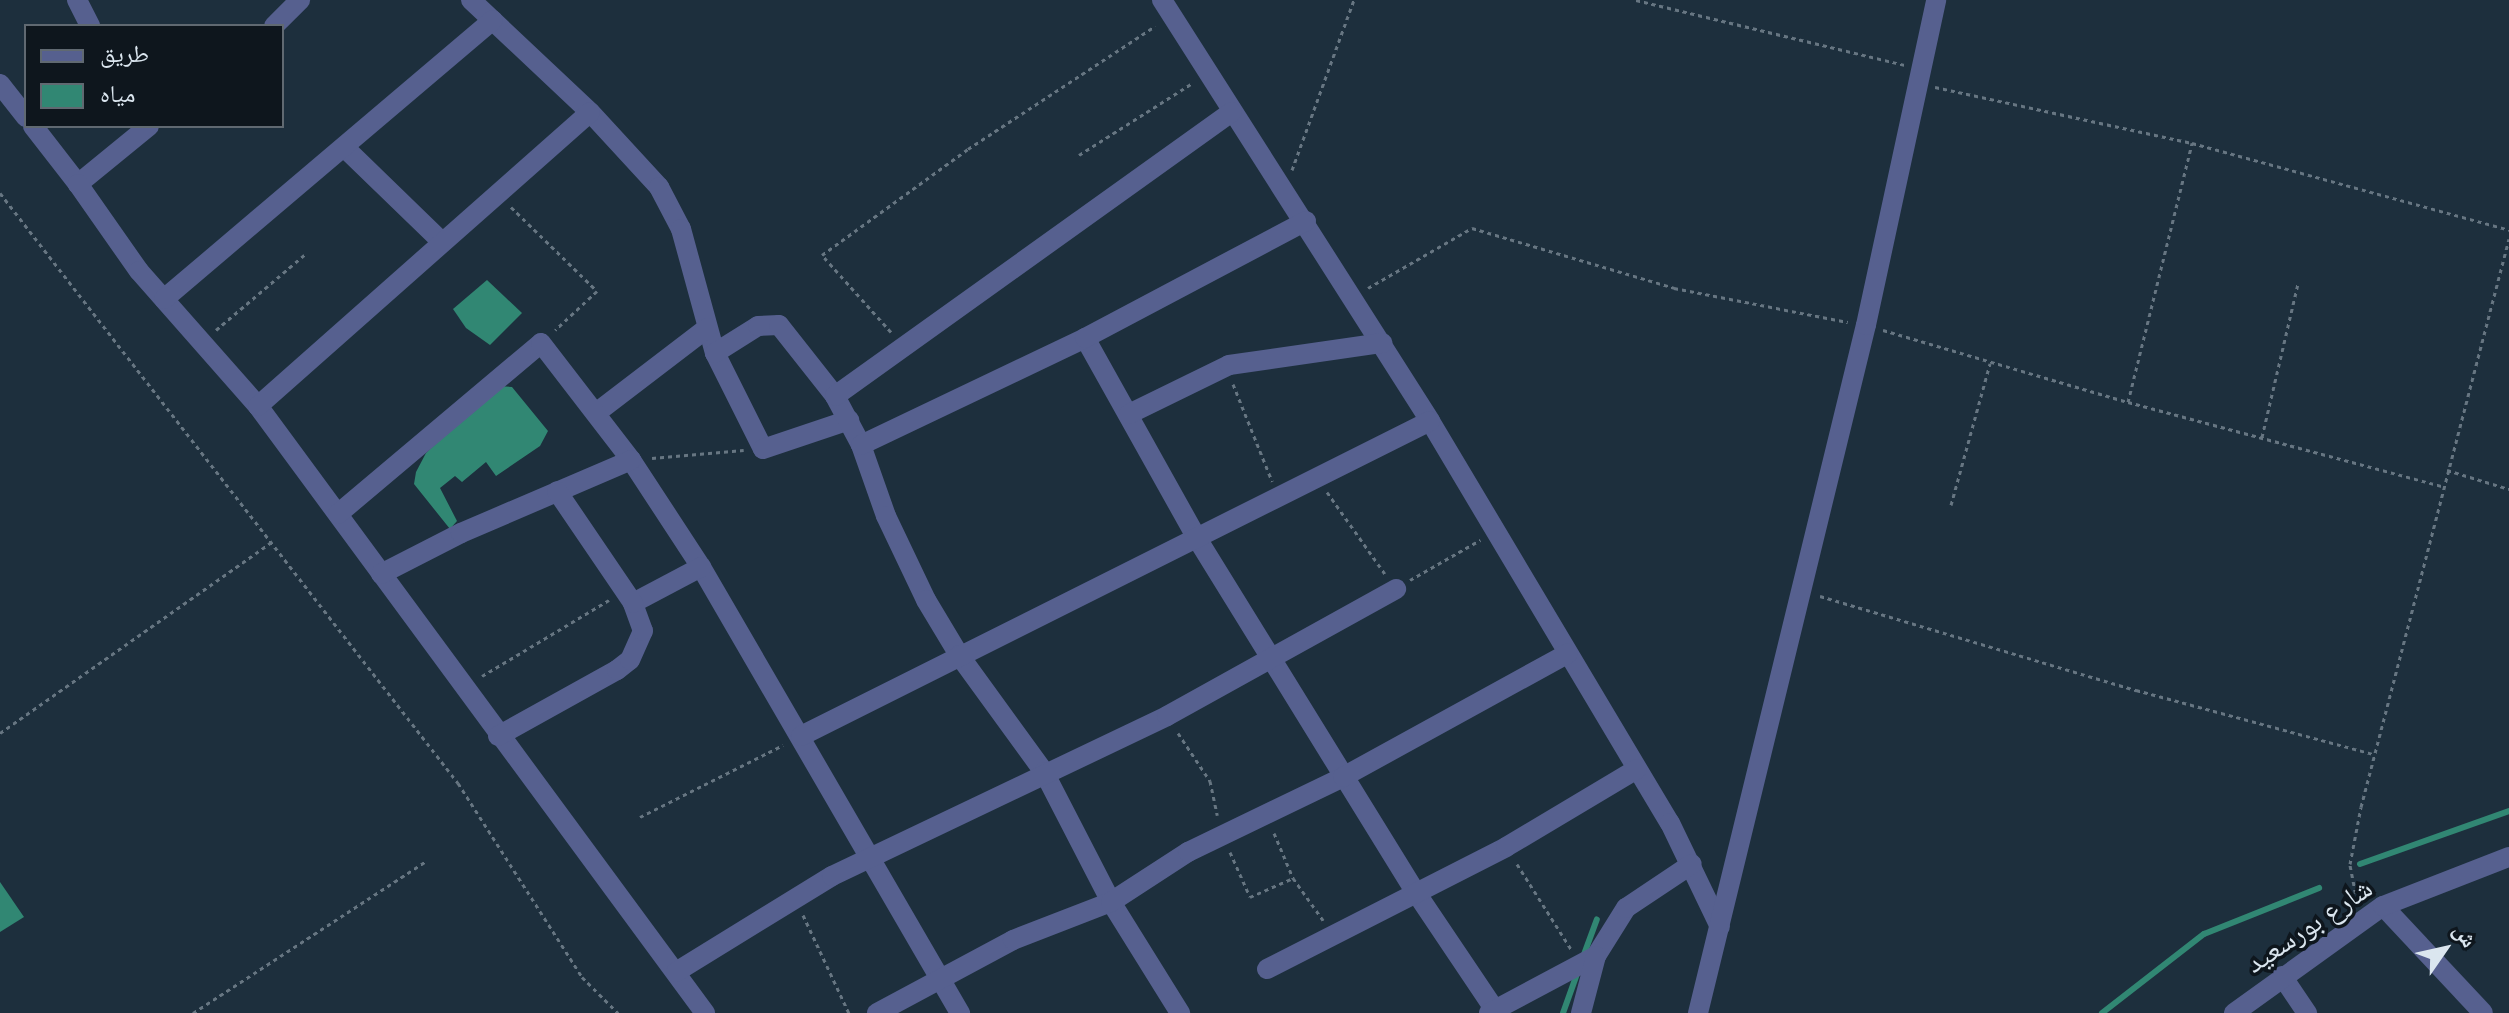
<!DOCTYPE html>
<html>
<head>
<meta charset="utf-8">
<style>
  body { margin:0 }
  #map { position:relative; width:2509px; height:1013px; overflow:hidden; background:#1d2f3d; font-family:Poppins,"Noto Naskh Arabic",sans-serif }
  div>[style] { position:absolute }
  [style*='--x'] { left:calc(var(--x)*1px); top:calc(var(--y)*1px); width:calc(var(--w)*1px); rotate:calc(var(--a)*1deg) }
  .water>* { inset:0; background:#318773 }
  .stream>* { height:6px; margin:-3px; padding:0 3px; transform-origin:3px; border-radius:3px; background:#318773 }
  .path>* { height:3px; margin-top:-1.5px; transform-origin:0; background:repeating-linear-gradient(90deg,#677682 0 4px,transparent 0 8px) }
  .street>* { height:20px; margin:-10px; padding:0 10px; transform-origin:10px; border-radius:10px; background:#56608f }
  span { translate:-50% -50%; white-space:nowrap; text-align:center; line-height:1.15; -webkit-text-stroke:7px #0e161d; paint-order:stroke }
  .street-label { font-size:28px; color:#dbe6ef }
  .legend { position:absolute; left:24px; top:24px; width:260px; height:104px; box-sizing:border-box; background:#0e161d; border:2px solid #606971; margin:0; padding:10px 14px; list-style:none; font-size:24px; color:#dbe6ef }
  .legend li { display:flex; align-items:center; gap:16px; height:40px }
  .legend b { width:40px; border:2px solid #606971 }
  .north { position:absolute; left:2405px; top:909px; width:80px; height:80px; -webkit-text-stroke:6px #0e161d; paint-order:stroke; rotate:56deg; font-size:22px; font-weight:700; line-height:32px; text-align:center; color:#dbe6ef }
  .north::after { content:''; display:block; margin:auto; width:28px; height:36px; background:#dbe6ef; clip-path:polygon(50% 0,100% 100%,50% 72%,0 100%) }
</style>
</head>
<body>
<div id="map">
  <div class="water">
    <i style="clip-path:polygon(487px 280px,522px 313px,490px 345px,466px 328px,453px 309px)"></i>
    <i style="clip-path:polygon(497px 386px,512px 387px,548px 431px,540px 446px,496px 476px,486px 462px,462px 482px,455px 476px,440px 488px,457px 521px,450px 529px,414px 484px,416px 472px,426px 453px)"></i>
    <i style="clip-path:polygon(0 882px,24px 917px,0 932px)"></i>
  </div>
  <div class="stream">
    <i style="--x:2360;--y:864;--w:158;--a:-19.6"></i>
    <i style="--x:1583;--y:957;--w:40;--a:-69.8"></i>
    <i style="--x:1563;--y:1013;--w:45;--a:-70.3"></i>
    <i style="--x:2102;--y:1013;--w:129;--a:-37.8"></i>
    <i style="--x:2204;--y:934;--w:124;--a:-21.8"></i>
  </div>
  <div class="path">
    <i style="--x:1636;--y:0;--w:276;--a:13.6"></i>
    <i style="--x:1935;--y:87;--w:263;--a:12.3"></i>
    <i style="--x:2192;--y:143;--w:329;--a:15.3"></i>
    <i style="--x:1079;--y:155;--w:133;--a:-32.4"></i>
    <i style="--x:1292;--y:170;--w:181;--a:-70"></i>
    <i style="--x:0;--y:193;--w:747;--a:52.18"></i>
    <i style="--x:458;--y:783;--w:230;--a:57.4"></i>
    <i style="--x:582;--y:977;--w:51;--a:45"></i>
    <i style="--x:511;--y:207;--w:120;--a:44.3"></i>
    <i style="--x:597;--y:291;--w:57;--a:137.1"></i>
    <i style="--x:1368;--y:288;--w:120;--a:-30"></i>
    <i style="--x:1472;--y:228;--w:211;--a:16.5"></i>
    <i style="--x:1674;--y:288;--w:177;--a:11.1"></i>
    <i style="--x:216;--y:330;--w:116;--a:-40.4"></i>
    <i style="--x:1883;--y:330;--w:255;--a:16.4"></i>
    <i style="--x:2128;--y:402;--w:325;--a:15"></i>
    <i style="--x:891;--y:332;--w:103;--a:-131.9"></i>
    <i style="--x:822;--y:255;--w:180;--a:-36"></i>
    <i style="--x:968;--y:149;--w:224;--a:-33.3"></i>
    <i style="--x:1233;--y:384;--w:105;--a:68.1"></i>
    <i style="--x:2128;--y:402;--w:267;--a:-76.1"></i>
    <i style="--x:2262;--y:437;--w:157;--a:-76.8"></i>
    <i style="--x:652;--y:458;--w:92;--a:-5"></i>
    <i style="--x:2447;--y:470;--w:65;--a:17"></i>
    <i style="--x:1327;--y:492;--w:100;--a:54.7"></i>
    <i style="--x:1951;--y:505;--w:147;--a:-74.6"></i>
    <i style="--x:1410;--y:580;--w:81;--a:-29.7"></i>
    <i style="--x:1820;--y:596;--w:330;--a:16.6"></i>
    <i style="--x:2136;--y:690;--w:246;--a:15.1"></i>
    <i style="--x:482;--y:676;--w:148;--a:-30.9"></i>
    <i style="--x:0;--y:733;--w:332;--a:-35.1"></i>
    <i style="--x:1178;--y:733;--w:58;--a:56.3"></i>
    <i style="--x:1210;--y:781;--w:35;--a:78"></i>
    <i style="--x:640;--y:817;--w:160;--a:-26.7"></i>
    <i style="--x:1274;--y:833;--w:49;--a:67.1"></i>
    <i style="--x:1293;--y:878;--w:52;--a:54.5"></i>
    <i style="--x:1230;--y:852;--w:49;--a:66"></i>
    <i style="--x:1250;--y:897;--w:47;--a:-23.8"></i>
    <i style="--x:1517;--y:864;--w:101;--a:57.6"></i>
    <i style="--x:2357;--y:901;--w:38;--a:-101"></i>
    <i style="--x:2350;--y:864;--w:58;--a:-79.1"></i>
    <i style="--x:2361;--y:807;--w:587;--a:-75.4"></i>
    <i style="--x:803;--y:915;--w:108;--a:64.9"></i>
    <i style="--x:193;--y:1013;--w:278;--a:-33.1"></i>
  </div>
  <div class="street">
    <i style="--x:77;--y:0;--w:29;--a:63"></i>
    <i style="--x:471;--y:0;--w:163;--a:43.3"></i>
    <i style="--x:590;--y:112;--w:102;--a:47.4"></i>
    <i style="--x:659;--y:187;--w:47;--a:62.4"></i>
    <i style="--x:681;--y:229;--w:129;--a:74.7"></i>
    <i style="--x:715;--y:353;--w:107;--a:63.4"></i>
    <i style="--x:763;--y:449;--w:91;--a:-18.6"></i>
    <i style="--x:1162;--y:0;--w:499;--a:57.5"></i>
    <i style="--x:1430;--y:421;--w:468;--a:59.2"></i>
    <i style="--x:1670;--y:823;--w:115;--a:64.3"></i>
    <i style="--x:274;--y:26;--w:37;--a:-45"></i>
    <i style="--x:0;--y:84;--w:42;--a:51.8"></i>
    <i style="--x:33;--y:126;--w:73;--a:52.2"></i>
    <i style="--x:149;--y:126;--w:92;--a:140.8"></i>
    <i style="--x:78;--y:184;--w:106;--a:55"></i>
    <i style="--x:139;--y:271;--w:180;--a:48.6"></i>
    <i style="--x:258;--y:406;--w:754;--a:53.63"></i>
    <i style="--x:345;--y:148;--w:132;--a:44.1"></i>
    <i style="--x:164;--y:299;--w:431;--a:-40.3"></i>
    <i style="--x:1085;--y:338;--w:231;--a:60.8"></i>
    <i style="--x:1198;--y:540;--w:416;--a:58.3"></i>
    <i style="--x:1417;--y:894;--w:143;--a:56.1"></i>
    <i style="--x:715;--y:353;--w:51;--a:-32.1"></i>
    <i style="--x:758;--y:326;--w:21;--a:-3"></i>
    <i style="--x:779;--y:325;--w:90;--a:51.7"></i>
    <i style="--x:835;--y:396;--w:55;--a:62"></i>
    <i style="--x:861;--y:445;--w:75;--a:70.6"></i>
    <i style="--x:886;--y:516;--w:93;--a:64.5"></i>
    <i style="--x:926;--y:600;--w:64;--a:59"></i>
    <i style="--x:959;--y:655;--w:145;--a:54"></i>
    <i style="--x:1044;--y:772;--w:146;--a:62.7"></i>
    <i style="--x:1111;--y:902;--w:131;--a:58.1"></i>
    <i style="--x:835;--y:396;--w:488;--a:-35.6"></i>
    <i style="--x:258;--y:406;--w:443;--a:-41.5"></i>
    <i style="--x:596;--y:413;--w:140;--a:-37.4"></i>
    <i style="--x:1129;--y:414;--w:111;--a:-26.1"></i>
    <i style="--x:1229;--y:365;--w:155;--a:-8.2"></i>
    <i style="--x:861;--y:445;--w:248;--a:-25.5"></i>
    <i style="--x:1085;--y:338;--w:250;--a:-27.9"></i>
    <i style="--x:338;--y:514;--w:265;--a:-40.1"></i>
    <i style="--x:541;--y:343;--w:148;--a:52.4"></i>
    <i style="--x:631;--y:460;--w:128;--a:56.8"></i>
    <i style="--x:701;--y:567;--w:516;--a:59.86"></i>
    <i style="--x:381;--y:574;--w:90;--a:-27.1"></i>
    <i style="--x:461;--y:533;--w:185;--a:-23.2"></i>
    <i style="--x:633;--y:603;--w:77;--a:-27.9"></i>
    <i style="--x:498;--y:736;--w:136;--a:-29"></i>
    <i style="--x:617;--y:670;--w:16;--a:-38"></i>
    <i style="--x:630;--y:660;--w:32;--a:-66"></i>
    <i style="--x:643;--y:631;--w:30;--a:-110"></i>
    <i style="--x:633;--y:603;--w:135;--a:-124.2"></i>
    <i style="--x:801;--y:736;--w:703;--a:-26.6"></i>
    <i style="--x:2383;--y:906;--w:146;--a:46.9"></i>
    <i style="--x:1267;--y:969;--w:268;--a:-27"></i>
    <i style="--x:1506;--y:847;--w:152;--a:-30.8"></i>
    <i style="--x:676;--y:972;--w:183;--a:-31.6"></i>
    <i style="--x:832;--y:876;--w:371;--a:-25.5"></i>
    <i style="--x:1167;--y:716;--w:262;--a:-29"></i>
    <i style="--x:2282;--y:976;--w:45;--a:56"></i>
    <i style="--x:877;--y:1013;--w:154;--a:-28.2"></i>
    <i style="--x:1013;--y:940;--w:105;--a:-21.2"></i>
    <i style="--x:1111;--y:902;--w:92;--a:-33"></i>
    <i style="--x:1188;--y:852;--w:172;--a:-25.8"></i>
    <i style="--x:1343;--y:777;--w:256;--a:-28.8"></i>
    <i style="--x:1489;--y:1013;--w:121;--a:-28"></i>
    <i style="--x:1596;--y:956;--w:57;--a:-58"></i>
    <i style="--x:1626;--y:908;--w:79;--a:-33.7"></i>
    <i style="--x:1581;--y:1013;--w:59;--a:-75.3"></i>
    <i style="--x:1698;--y:1013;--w:708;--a:-76.28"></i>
    <i style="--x:1866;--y:325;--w:332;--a:-77.8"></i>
    <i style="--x:2234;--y:1013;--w:183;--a:-35.7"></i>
    <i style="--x:2383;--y:906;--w:135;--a:-21.3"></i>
  </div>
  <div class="street-label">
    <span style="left:2309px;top:926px;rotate:-34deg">شارع بورسعيد</span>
  </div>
  <ul class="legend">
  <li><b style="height:10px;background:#56608f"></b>طريق</li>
  <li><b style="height:22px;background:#318773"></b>مياه</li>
  </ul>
  <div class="north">ش</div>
</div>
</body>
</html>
